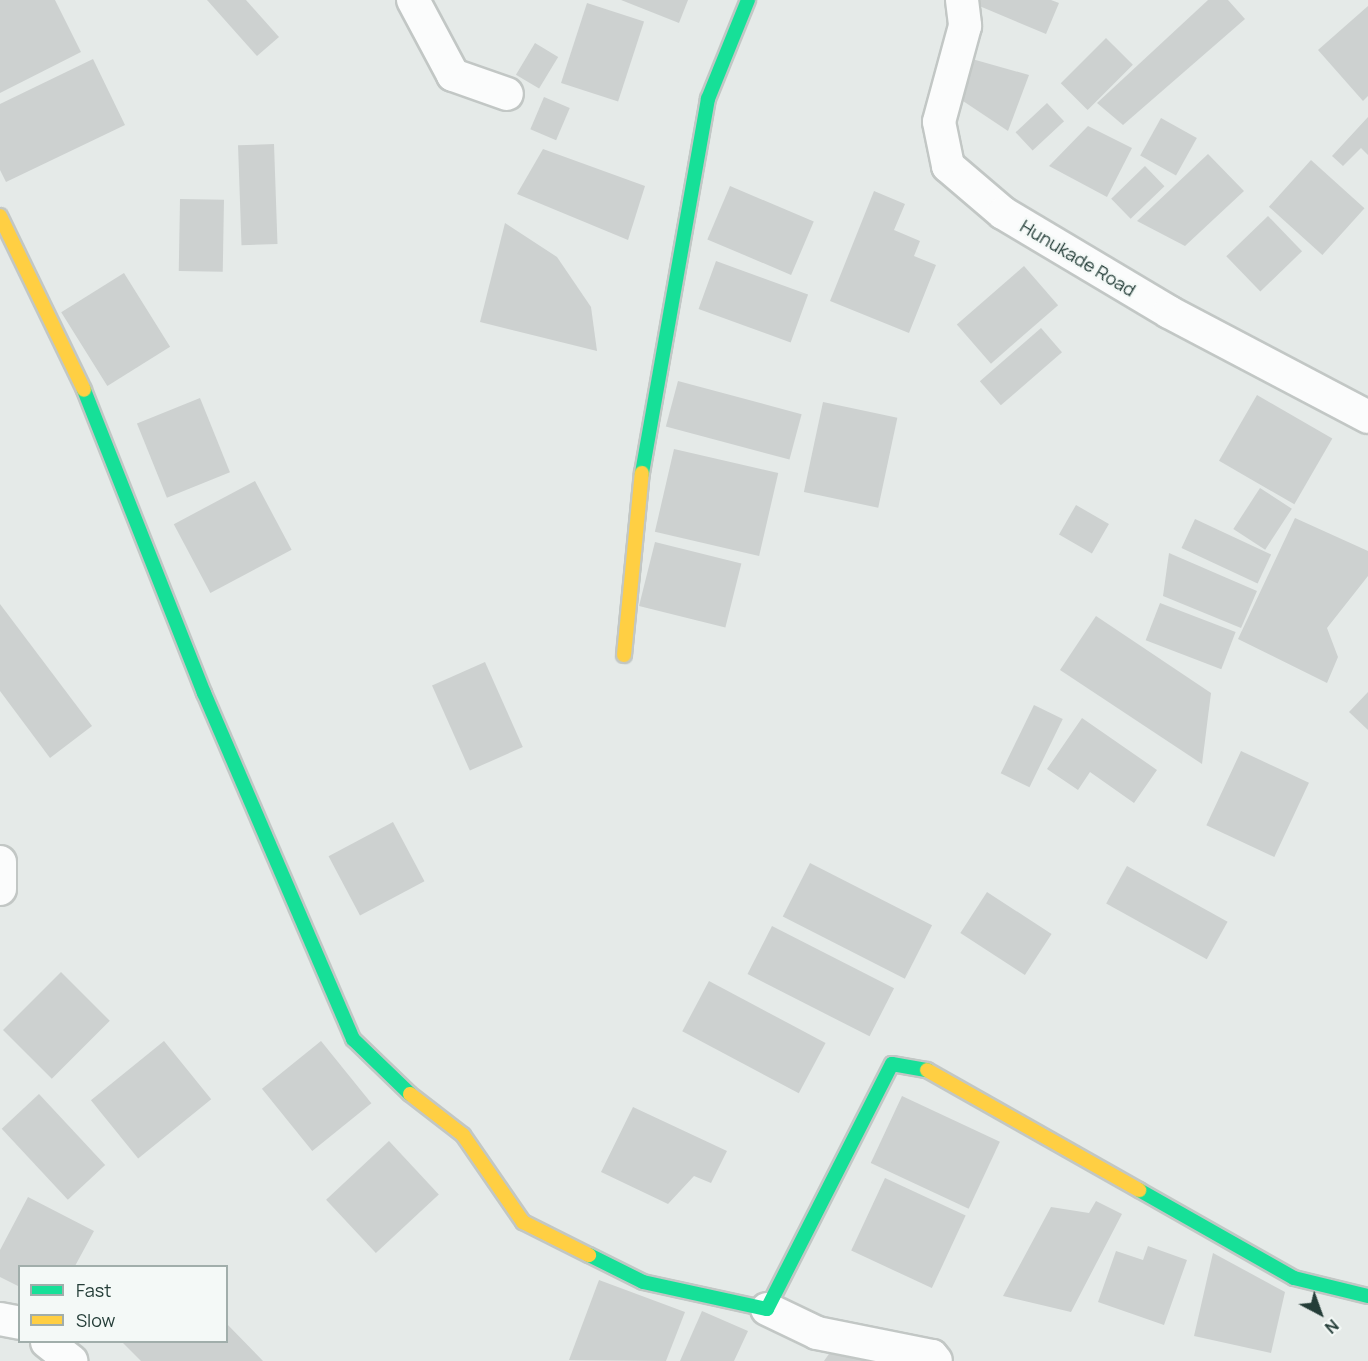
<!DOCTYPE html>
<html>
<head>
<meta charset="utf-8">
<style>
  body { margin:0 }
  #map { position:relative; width:1368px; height:1361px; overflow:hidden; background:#e5eae8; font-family:Manrope,sans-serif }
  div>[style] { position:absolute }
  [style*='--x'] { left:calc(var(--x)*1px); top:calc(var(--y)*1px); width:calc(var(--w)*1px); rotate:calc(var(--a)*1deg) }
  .building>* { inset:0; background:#cdd1d0; transform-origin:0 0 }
  .roads { filter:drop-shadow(2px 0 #c2c7c5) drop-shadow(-2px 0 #c2c7c5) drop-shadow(0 2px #c2c7c5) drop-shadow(0 -2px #c2c7c5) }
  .street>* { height:32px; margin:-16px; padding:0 16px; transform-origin:16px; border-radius:16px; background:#fbfcfc }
  .fast>* { height:14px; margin:-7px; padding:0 7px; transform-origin:7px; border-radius:7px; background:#16e098 }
  .slow>* { height:14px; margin:-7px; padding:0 7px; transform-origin:7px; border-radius:7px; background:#ffcf43 }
  span { translate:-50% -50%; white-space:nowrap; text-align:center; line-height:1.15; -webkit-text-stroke:4.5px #f4f9f7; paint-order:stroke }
  .street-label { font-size:18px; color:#243d38 }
  .legend { position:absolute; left:18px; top:1265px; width:210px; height:78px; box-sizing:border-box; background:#f4f9f7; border:2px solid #a1aeab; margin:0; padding:8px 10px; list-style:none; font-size:18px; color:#243d38 }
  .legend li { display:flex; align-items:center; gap:12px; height:30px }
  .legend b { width:30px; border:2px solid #a1aeab }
  .north { position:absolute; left:1290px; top:1283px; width:60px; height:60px; -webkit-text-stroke:4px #f4f9f7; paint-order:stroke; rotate:139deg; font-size:16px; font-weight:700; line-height:24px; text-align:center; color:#243d38 }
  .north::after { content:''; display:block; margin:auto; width:21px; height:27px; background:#243d38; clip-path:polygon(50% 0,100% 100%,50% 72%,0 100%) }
</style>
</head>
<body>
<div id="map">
  <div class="building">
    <i style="clip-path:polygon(0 0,55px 0,81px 52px,0 93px)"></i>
    <i style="clip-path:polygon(207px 0,246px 0,279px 37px,257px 56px)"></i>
    <i style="clip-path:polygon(621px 0,688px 0,679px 23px)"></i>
    <i style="clip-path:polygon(980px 0,1051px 0,1059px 3px,1046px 34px,977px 5px)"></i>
    <i style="clip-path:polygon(1208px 0,1228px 0,1245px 19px,1123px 125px,1097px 103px)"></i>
    <i style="left:587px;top:3px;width:60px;height:84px;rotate:18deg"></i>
    <i style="clip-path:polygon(1368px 6px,1368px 96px,1363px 101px,1318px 50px)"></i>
    <i style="left:1106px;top:38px;width:38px;height:64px;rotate:45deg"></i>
    <i style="left:535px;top:43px;width:27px;height:37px;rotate:31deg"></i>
    <i style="clip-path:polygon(965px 57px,1029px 75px,1008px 131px,954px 95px)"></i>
    <i style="clip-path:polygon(93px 59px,125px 125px,6px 182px,0 170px,0 104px)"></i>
    <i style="left:544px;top:97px;width:28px;height:35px;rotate:23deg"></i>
    <i style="left:1047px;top:103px;width:25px;height:43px;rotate:47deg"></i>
    <i style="clip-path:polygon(1368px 117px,1368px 155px,1361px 148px,1343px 166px,1332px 156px)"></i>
    <i style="left:1161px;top:118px;width:41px;height:43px;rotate:29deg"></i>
    <i style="clip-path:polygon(1088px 126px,1132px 148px,1107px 197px,1049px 166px)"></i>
    <i style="left:274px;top:144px;width:100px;height:36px;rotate:88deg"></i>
    <i style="clip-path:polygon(543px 149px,645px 186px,628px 240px,517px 194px)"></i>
    <i style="clip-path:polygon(1208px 154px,1244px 191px,1185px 246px,1137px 221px)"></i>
    <i style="left:1311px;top:160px;width:72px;height:63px;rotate:42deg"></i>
    <i style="left:1145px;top:166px;width:28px;height:47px;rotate:46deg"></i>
    <i style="left:730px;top:186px;width:91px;height:58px;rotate:23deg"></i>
    <i style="clip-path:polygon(874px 191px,905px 204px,894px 230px,920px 241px,914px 256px,936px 265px,909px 333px,830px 301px)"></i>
    <i style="left:180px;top:199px;width:44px;height:72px;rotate:1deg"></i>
    <i style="left:1268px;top:216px;width:49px;height:58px;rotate:46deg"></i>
    <i style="clip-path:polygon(505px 223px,557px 257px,591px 307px,597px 351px,480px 322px)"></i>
    <i style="left:716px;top:261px;width:98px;height:51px;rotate:20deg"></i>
    <i style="left:1024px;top:266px;width:52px;height:89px;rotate:49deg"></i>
    <i style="left:124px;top:273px;width:87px;height:74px;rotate:58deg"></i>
    <i style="left:1041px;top:328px;width:32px;height:81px;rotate:49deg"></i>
    <i style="left:678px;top:381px;width:128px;height:47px;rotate:15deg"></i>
    <i style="left:1257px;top:395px;width:87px;height:76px;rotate:30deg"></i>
    <i style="left:200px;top:398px;width:80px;height:68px;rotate:68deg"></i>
    <i style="left:823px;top:402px;width:76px;height:92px;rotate:12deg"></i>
    <i style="left:674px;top:449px;width:107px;height:85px;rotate:13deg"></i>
    <i style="left:255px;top:481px;width:78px;height:92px;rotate:62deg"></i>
    <i style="left:1260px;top:488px;width:38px;height:49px;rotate:33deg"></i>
    <i style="left:1076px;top:505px;width:38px;height:34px;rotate:30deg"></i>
    <i style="clip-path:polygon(1295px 518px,1368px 551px,1368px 576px,1327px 628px,1338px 657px,1327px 683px,1238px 639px)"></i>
    <i style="left:1195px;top:519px;width:84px;height:32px;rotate:25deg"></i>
    <i style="left:655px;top:542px;width:89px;height:66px;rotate:14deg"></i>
    <i style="clip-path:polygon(1169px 553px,1257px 591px,1241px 628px,1163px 596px)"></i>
    <i style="left:1160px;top:603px;width:81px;height:40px;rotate:21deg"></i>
    <i style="clip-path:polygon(0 604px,92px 726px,50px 758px,0 691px)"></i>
    <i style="clip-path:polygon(1096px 616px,1211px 693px,1202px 764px,1060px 670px)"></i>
    <i style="left:485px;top:662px;width:93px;height:58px;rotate:66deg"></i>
    <i style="clip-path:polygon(1368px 692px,1368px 730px,1349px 712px)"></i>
    <i style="left:1034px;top:705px;width:32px;height:76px;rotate:26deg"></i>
    <i style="clip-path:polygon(1082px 718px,1157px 770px,1134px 803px,1090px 772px,1078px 790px,1047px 769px)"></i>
    <i style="left:1241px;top:751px;width:75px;height:82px;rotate:25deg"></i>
    <i style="left:393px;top:822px;width:67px;height:73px;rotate:62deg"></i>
    <i style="left:810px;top:863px;width:137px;height:60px;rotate:27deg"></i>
    <i style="left:1127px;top:866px;width:115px;height:43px;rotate:29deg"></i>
    <i style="left:987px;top:892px;width:77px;height:49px;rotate:33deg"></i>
    <i style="left:772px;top:926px;width:137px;height:54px;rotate:27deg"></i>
    <i style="left:61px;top:972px;width:69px;height:82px;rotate:45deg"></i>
    <i style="left:709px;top:981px;width:132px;height:57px;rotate:28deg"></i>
    <i style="left:164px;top:1041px;width:75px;height:94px;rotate:51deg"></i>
    <i style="left:321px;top:1041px;width:80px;height:76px;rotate:51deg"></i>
    <i style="left:39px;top:1094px;width:97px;height:51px;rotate:47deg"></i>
    <i style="left:902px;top:1096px;width:108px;height:74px;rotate:25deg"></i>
    <i style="clip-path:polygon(633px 1107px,727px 1151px,711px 1183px,694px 1176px,668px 1204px,601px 1172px)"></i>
    <i style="left:389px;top:1141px;width:73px;height:86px;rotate:47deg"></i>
    <i style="left:885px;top:1178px;width:89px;height:80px;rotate:25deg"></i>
    <i style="clip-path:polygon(28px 1197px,94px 1231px,75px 1266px,20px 1266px,20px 1287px,0 1277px,0 1250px)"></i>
    <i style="clip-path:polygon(1096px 1201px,1122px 1214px,1071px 1312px,1003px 1296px,1051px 1207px,1089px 1213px)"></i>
    <i style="clip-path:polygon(1148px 1246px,1187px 1260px,1164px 1325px,1098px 1302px,1116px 1251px,1143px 1260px)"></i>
    <i style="clip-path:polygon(1213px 1253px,1285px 1292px,1271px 1353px,1194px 1336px)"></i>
    <i style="clip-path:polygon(599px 1280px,685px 1312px,666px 1361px,569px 1360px)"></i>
    <i style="clip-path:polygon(702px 1311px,748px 1331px,734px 1361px,680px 1361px)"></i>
    <i style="clip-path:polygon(226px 1323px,263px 1361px,141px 1361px,122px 1342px,226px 1342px)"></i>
    <i style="clip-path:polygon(840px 1338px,922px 1361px,824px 1361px)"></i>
  </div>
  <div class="roads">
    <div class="street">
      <i style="--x:413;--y:0;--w:85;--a:61.9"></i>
      <i style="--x:453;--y:75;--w:57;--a:19.4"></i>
      <i style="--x:962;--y:0;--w:26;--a:83"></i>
      <i style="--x:965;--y:26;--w:99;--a:105.2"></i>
      <i style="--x:939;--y:122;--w:45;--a:78.4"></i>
      <i style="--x:948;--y:166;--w:72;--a:40.5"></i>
      <i style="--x:1003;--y:213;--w:193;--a:30.8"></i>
      <i style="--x:1169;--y:312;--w:225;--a:27.8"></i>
      <i style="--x:0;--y:862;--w:27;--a:90"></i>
      <i style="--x:767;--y:1309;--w:55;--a:25.6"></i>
      <i style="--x:817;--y:1333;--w:117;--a:11.3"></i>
      <i style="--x:932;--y:1356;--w:6;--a:51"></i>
      <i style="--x:0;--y:1319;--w:20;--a:11"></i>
      <i style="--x:47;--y:1342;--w:31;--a:38"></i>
    </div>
    <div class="fast">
      <i style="--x:84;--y:390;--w:326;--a:68.4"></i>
      <i style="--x:204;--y:693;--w:377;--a:66.7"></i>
      <i style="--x:353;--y:1039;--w:79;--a:44"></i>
      <i style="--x:642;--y:473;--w:380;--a:-80"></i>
      <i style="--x:708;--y:99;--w:107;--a:-68"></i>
      <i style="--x:1139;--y:1190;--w:178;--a:29.6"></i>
      <i style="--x:1294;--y:1278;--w:76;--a:13.7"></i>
      <i style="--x:589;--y:1255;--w:60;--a:26.6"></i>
      <i style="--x:643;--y:1282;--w:127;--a:12.3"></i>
      <i style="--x:767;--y:1309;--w:275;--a:-63"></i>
      <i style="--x:892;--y:1064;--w:36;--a:10"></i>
    </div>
    <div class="slow">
      <i style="--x:0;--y:216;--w:193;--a:64.2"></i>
      <i style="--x:624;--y:655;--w:183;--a:-84.4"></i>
      <i style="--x:927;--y:1070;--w:244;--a:29.5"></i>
      <i style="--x:410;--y:1094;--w:67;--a:37.7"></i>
      <i style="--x:463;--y:1135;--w:106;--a:55.4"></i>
      <i style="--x:523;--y:1222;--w:74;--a:26.6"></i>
    </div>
  </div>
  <div class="street-label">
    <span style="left:1078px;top:258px;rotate:31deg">Hunukade Road</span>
  </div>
  <ul class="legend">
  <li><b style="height:8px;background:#16e098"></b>Fast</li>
  <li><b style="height:8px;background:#ffcf43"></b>Slow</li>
  </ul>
  <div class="north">N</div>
</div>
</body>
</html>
